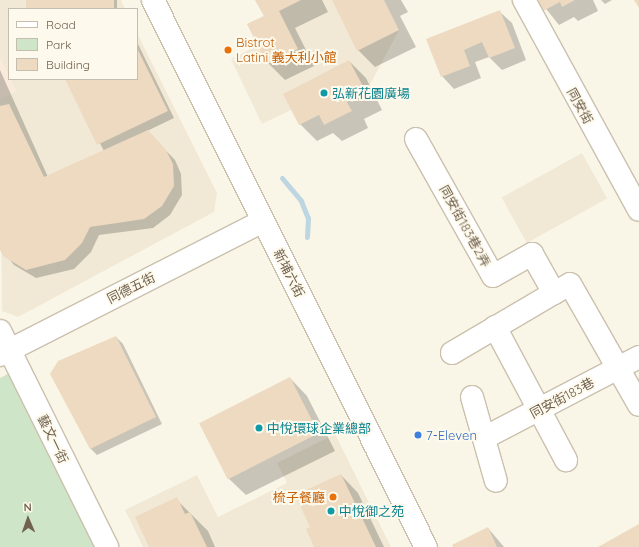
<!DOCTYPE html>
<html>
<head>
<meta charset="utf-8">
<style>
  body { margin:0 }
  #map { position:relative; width:639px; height:547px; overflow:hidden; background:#faf6e7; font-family:Quicksand,"Noto Sans TC",sans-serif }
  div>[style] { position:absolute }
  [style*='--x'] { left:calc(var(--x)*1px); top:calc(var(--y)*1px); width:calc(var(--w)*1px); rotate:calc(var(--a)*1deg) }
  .residential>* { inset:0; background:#f1e9d6; transform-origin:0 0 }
  .commercial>* { inset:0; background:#f9eadc }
  .green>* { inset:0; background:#cee6c7 }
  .shadow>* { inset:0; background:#0003; transform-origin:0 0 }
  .stream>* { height:5px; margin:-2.5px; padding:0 2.5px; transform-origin:2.5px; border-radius:2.5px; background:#bdd6e2 }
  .building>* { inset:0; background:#eddac1; transform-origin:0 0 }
  .roads { filter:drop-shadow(1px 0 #cbc0ae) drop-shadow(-1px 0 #cbc0ae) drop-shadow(0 1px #cbc0ae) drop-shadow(0 -1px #cbc0ae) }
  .minor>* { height:22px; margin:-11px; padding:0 11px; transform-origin:11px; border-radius:11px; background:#fff }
  .dots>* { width:11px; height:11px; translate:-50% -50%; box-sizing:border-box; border:2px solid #fdfaed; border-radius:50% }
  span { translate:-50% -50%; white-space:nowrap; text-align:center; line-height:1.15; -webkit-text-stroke:4px #fdfaed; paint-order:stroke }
  .food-label { font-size:13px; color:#c56008 }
  .left { translate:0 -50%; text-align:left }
  .right { translate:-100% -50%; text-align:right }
  .culture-label { font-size:13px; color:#0d838f }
  .street-label { font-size:13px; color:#71614e }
  .shop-label { font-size:13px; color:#366cbe }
  .legend { position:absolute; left:8px; top:8px; width:130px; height:72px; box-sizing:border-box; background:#fdfaed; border:1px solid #c5bdad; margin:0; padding:5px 7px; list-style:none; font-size:12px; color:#71614e }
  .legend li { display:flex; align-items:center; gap:8px; height:20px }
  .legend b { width:20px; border:1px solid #c5bdad }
  .north { position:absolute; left:8px; top:499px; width:40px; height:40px; -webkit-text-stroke:3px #fdfaed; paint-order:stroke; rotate:358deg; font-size:11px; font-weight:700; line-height:16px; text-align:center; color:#71614e }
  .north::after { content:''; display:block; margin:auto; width:14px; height:18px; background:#71614e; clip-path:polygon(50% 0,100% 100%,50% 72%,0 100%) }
</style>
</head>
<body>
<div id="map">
  <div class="residential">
    <i style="clip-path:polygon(0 0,121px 0,125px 9px,9px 9px,9px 77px,0 59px)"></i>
    <i style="clip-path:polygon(255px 0,384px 0,399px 30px,366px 92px,348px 102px,352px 111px,324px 125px,319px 115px,299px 125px,291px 110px,262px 124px,231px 59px,258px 45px,247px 24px,264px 16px)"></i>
    <i style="clip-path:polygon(137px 33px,217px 193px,214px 212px,18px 317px,2px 311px,0 99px,16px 91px,10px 79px,137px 79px)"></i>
    <i style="left:582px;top:153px;width:52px;height:92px;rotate:61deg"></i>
    <i style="clip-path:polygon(335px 434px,391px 547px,143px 547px,125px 510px,197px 475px,218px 517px,287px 483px,277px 463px)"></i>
  </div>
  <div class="commercial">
    <i style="clip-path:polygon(0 59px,16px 91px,0 99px)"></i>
  </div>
  <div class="green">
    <i style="clip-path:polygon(15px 370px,97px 547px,0 547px,0 378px)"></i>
  </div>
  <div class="shadow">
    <i style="left:28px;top:0;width:89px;height:10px"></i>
    <i style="clip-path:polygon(257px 0,322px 0,328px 12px,295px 28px,314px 66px,285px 80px,268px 63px,265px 17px)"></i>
    <i style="clip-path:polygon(333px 0,401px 0,408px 12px,400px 16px,416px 47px,375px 67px,358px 50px)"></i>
    <i style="clip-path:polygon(539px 0,593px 0,598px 11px,578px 21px,574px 17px,559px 25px)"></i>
    <i style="clip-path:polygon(601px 0,612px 0,605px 4px)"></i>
    <i style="clip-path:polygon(499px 11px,512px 23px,526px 60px,502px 70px,489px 57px,475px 62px,481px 78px,454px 89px,442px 76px,427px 40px)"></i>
    <i style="clip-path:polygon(137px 42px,174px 118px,147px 131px,175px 160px,181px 174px,182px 195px,170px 215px,153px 228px,99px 235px,91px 252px,74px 269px,36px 278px,14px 265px,0 248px,0 70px,48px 177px,104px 151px,66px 79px,137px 79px)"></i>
    <i style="clip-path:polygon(349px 61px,366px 78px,382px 110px,364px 119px,368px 128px,342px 141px,333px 133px,317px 141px,300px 124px)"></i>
    <i style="clip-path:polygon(116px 337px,123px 344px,162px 424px,97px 455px,90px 448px)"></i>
    <i style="clip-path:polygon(290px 378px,307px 396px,335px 451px,246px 495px,228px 478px)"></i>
    <i style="clip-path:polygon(341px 475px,358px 493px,384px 547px,315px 547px,312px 527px)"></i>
    <i style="clip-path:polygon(176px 499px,208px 531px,215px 547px,150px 547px)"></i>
    <i style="clip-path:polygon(488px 528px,504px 547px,454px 547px)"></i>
  </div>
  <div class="stream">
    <i style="--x:282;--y:178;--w:30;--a:50"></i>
    <i style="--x:301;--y:201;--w:18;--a:68"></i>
    <i style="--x:308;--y:218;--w:19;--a:93"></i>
  </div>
  <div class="building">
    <i style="left:26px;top:0;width:88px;height:10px"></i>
    <i style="clip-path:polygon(255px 0,301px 0,279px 11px,298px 49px,267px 64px,247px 24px,264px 16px)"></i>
    <i style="clip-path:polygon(332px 0,384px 0,399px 30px,357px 51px)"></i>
    <i style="clip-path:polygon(538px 0,575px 0,562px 7px,560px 2px,543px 11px)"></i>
    <i style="clip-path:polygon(634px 0,639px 0,639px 8px)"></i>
    <i style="clip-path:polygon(500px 10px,515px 48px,489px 58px,482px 42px,464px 50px,470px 66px,441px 77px,426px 39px)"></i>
    <i style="clip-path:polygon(137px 48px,168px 111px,97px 145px,65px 79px,137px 79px)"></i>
    <i style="clip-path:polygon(349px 60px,366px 92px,347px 102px,352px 111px,324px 125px,319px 115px,299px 125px,283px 94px)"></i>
    <i style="clip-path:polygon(9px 104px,44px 177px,148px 130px,166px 150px,173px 164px,174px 186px,162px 206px,144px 219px,90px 227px,82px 243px,65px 260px,26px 270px,3px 256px,0 250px,0 106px)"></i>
    <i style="clip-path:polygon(116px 336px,156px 417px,90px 449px,50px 374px,58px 361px)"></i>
    <i style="left:290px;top:377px;width:63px;height:102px;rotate:63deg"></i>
    <i style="clip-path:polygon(341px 474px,376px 547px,314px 547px,306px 529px,310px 527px,295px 495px)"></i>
    <i style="clip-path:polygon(177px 497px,185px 514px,190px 512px,207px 547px,149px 547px,135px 517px)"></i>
    <i style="clip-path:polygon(639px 524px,639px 547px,598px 547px)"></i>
    <i style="clip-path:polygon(488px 527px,497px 547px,453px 547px,452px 545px)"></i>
  </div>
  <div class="roads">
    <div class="minor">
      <i style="--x:153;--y:0;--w:611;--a:63.48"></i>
      <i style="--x:524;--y:0;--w:239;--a:61.3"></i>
      <i style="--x:416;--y:139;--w:157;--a:60.7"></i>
      <i style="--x:493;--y:276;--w:45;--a:-29.4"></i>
      <i style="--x:532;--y:254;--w:45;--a:60.6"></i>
      <i style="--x:554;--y:293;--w:18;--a:-29"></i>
      <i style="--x:570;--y:284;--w:139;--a:60.3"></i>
      <i style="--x:495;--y:327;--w:151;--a:61.9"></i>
      <i style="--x:0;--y:331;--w:241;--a:63.6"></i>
      <i style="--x:452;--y:353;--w:118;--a:-30.5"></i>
      <i style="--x:0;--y:355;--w:295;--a:-27"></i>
      <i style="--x:472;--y:397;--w:87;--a:74.1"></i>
      <i style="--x:484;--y:438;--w:175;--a:-27.6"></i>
    </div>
  </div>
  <div class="dots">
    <i style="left:228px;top:50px;background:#e8710a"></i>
    <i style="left:324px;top:93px;background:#0f9aa8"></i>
    <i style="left:259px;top:428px;background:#0f9aa8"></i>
    <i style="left:418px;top:435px;background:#3f7fe0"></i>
    <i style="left:333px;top:497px;background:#e8710a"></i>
    <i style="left:331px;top:511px;background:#0f9aa8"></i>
  </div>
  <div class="food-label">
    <span class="left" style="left:236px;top:50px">Bistrot<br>Latini 義大利小館</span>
    <span class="right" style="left:325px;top:497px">梳子餐廳</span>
  </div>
  <div class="culture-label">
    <span class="left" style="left:332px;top:93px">弘新花園廣場</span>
    <span class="left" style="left:267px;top:428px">中悅環球企業總部</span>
    <span class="left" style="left:339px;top:511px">中悅御之苑</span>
  </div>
  <div class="street-label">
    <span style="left:580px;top:106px;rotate:61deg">同安街</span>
    <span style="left:465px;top:226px;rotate:61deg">同安街183巷2弄</span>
    <span style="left:289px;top:273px;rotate:63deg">新埔六街</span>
    <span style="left:131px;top:288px;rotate:-27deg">同德五街</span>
    <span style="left:562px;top:398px;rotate:-28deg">同安街183巷</span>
    <span style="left:53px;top:439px;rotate:64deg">藝文一街</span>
  </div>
  <div class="shop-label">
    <span class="left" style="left:426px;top:435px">7-Eleven</span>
  </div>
  <ul class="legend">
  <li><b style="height:5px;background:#fff"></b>Road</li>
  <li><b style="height:11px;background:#cee6c7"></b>Park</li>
  <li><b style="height:11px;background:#eddac1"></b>Building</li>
  </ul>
  <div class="north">N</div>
</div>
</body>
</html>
